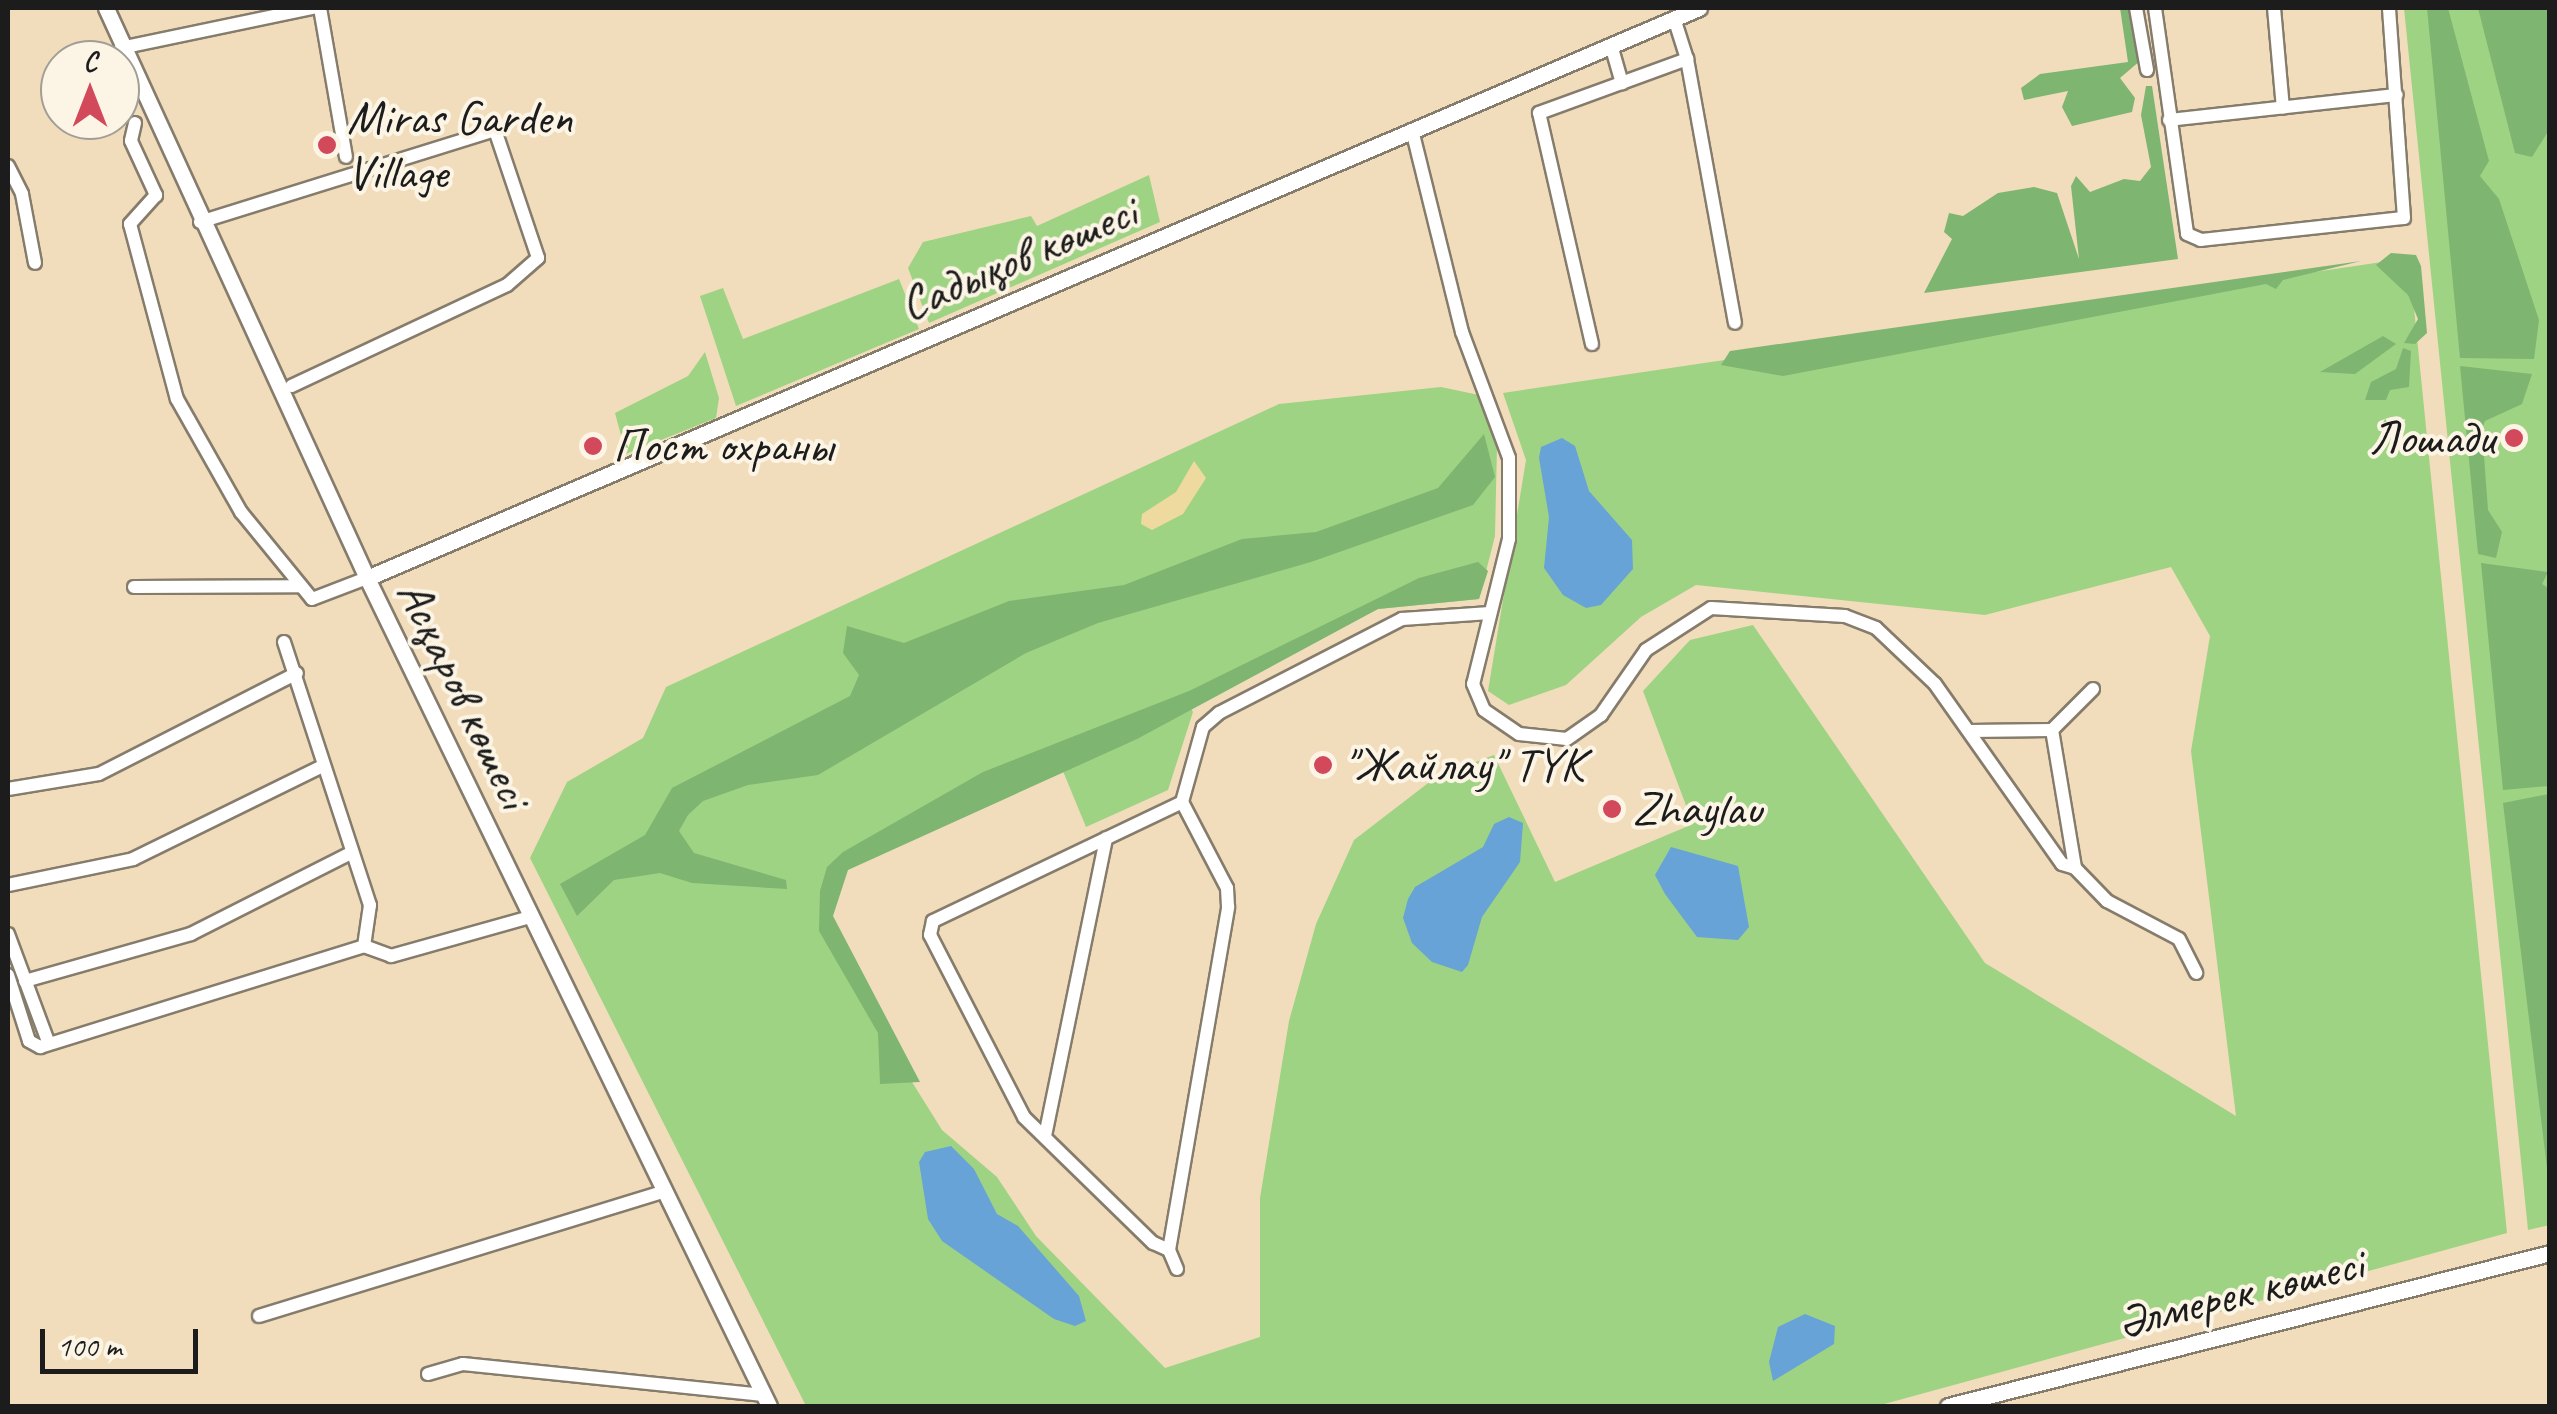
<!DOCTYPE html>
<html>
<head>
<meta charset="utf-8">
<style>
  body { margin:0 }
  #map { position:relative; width:2557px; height:1414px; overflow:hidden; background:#f1ddbc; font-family:Caveat,sans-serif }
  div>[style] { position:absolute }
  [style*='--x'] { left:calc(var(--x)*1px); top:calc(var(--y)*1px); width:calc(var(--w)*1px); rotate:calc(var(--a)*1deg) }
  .green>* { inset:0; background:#9ed383 }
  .forest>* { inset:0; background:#7eb571 }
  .sand>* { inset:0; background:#eeda9e }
  .water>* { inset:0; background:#67a3d7 }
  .roads { filter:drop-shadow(2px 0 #867c6c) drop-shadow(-2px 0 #867c6c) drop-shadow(0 2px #867c6c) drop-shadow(0 -2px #867c6c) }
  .minor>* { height:12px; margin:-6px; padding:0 6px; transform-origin:6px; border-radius:6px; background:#fff }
  .tertiary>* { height:15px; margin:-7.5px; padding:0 7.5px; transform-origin:7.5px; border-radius:7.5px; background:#fff }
  .dots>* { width:28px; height:28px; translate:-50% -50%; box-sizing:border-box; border:5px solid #fcf5e5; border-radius:50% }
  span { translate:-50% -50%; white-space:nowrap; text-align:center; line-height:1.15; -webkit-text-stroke:8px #fcf5e5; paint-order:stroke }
  .poi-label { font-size:48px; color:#1c1c1c }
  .left { translate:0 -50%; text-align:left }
  .right { translate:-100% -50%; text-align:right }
  .street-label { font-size:48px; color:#1c1c1c }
  .frame { position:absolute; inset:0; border:10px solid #1c1c1c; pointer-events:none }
  .north { position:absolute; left:40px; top:40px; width:100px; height:100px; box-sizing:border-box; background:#fcf5e5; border:2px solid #a29e95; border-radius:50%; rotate:0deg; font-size:28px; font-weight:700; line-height:40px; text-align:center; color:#1c1c1c }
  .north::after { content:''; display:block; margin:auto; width:35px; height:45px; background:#d1495b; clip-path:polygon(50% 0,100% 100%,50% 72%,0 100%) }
  .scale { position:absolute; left:40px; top:1329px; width:158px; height:45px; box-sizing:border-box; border:5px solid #1c1c1c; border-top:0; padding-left:12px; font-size:30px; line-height:35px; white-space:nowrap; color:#1c1c1c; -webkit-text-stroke:8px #fcf5e5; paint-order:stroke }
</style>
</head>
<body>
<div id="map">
  <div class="green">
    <i style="clip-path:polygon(2404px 8px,2549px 8px,2550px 1225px,2528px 1230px)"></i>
    <i style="clip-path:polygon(1149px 175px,1160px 222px,929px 323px,908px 268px,923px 242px,1031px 216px,1037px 226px)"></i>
    <i style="clip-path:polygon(2409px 258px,2507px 1233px,1877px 1406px,806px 1406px,530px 858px,567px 782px,643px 738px,666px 687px,1279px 404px,1441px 387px,1479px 395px,1497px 446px,1495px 536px,1479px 599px,1378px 609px,1189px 705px,1193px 712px,1168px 790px,1086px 827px,1060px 764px,837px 872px,829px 922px,887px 1042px,942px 1130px,997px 1177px,1036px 1236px,1165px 1368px,1260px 1337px,1260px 1198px,1289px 1021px,1316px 924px,1354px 840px,1436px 777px,1494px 755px,1555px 882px,1693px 824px,1643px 691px,1690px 640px,1753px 625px,1985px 963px,2236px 1116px,2191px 751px,2210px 636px,2171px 567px,1985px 615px,1696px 585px,1641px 617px,1566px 685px,1509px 705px,1488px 691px,1526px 460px,1503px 393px)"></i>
    <i style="clip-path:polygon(899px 279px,919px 329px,736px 406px,700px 296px,723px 288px,743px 339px)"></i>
    <i style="clip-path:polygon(705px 352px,719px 398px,716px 418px,626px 454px,615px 413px,688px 376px)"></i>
  </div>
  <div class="forest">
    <i style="clip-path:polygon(2120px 8px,2130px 8px,2141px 60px,2120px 78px,2135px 98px,2132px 112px,2072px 126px,2062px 107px,2068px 91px,2024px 100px,2021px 88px,2040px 74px,2128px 62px)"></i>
    <i style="clip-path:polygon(2427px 8px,2448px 8px,2489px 161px,2480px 176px,2499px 199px,2539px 320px,2534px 359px,2460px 358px)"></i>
    <i style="clip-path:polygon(2478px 8px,2549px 8px,2549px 130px,2532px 157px,2515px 153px)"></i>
    <i style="clip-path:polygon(2146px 86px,2152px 86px,2178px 259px,1924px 293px,1952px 239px,1944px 232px,1949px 213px,1963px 216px,1998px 193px,2034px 187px,2057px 193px,2079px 259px,2071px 186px,2076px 176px,2090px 192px,2124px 179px,2140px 181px,2151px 167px,2141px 115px)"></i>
    <i style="clip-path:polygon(2391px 253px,2416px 255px,2421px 266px,2427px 333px,2415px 344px,2404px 343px,2418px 319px,2408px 295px,2376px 265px)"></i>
    <i style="clip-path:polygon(2361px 261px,2283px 280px,2276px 289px,2266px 284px,1783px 376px,1721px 365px,1730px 351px)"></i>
    <i style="clip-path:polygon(2383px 336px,2396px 344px,2355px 374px,2320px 372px)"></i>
    <i style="clip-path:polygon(2403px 348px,2411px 351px,2409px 387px,2390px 390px,2386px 400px,2365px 400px,2371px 382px,2396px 369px)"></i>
    <i style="clip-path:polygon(2460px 366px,2532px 374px,2522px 404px,2485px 421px,2482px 429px,2488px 510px,2502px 532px,2496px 558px,2478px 554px)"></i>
    <i style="clip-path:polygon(1484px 434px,1495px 477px,1473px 505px,1311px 562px,1098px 623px,1026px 653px,818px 775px,748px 785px,703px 801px,688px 815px,679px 831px,694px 853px,786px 880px,787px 889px,692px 883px,660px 873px,614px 880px,577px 916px,560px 884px,645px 835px,672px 788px,850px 696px,859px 675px,843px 653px,847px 626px,904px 643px,1009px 601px,1124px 585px,1242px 539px,1316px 532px,1438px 488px)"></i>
    <i style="clip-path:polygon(1478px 562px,1488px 571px,1479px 599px,1378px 609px,1137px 739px,848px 870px,833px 916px,920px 1082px,880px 1084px,878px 1033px,819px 931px,820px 891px,827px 867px,843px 852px,983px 772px,1189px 691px,1419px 578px)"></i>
    <i style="clip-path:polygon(2481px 563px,2548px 572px,2542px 584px,2550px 589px,2549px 786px,2503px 790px)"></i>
    <i style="clip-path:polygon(2549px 794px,2549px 1185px,2503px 803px)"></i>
  </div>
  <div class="sand">
    <i style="clip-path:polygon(1194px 461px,1206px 478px,1183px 514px,1152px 530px,1141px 524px,1142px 514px,1176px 492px)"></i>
  </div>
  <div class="water">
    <i style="clip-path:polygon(1562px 438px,1575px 446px,1589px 491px,1632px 540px,1633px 569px,1601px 605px,1586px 608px,1563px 595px,1544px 568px,1549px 517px,1539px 458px,1541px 447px)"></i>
    <i style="clip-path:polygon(1509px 817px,1523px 823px,1520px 862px,1482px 917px,1468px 965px,1462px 972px,1432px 962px,1412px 943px,1403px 918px,1408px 899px,1415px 887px,1483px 847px,1494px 824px)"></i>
    <i style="clip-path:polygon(1671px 847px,1738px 866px,1749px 927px,1738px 940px,1697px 937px,1665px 894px,1655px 875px)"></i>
    <i style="clip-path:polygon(951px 1146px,974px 1169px,997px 1214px,1018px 1226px,1079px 1296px,1086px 1321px,1075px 1326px,1054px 1319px,942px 1241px,928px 1219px,919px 1162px,925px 1152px)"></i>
    <i style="clip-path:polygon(1805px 1314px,1835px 1326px,1834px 1344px,1773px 1381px,1769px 1362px,1778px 1327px)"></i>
  </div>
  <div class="roads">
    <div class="minor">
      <i style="--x:320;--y:8;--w:151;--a:80.1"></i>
      <i style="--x:2136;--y:8;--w:63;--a:79.9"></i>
      <i style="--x:2155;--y:8;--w:228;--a:81.9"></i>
      <i style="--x:2187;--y:234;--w:15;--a:23"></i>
      <i style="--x:2201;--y:240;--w:204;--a:-6.2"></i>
      <i style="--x:2404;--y:218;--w:211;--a:-94.1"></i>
      <i style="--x:2274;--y:8;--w:100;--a:84.9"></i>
      <i style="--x:1611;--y:45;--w:40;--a:74"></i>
      <i style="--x:121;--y:48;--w:196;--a:-11.8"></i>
      <i style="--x:1687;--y:59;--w:268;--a:79.7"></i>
      <i style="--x:2169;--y:120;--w:229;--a:-6.3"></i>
      <i style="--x:135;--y:123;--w:18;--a:103"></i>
      <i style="--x:131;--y:141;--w:60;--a:65.2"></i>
      <i style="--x:156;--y:195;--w:39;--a:132"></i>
      <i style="--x:130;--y:224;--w:181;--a:75"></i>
      <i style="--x:177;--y:399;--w:130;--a:60.5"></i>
      <i style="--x:241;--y:512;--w:112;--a:50.8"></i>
      <i style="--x:312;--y:599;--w:59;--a:-20.9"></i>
      <i style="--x:1412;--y:130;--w:208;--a:76.1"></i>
      <i style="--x:1462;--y:332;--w:134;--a:69.5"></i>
      <i style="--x:1509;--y:458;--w:81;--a:90"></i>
      <i style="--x:1509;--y:539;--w:149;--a:103.9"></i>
      <i style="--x:1473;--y:684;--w:28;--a:67"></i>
      <i style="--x:1484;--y:710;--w:42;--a:34.4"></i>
      <i style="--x:1519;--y:734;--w:48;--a:5.9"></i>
      <i style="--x:1567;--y:739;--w:42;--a:-35.2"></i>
      <i style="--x:1601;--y:715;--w:79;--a:-55.3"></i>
      <i style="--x:1646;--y:650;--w:77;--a:-32.9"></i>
      <i style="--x:1711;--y:608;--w:134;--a:3.4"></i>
      <i style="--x:1845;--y:616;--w:33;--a:21"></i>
      <i style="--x:1876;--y:628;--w:81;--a:43.5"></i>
      <i style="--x:1935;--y:684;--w:220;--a:54.8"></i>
      <i style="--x:2062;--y:864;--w:14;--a:17"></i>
      <i style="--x:2075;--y:868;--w:46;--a:45.9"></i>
      <i style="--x:2107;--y:901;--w:81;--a:27.8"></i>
      <i style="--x:2179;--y:939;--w:38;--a:63"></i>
      <i style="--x:8;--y:166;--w:31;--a:63"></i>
      <i style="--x:22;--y:194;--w:70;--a:79.3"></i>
      <i style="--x:200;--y:222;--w:309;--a:-17.3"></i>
      <i style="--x:495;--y:130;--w:135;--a:71.4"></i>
      <i style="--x:538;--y:258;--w:41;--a:138.9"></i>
      <i style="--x:507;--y:285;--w:238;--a:154.9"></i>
      <i style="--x:1592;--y:344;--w:237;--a:-102.9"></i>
      <i style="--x:1539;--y:113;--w:158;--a:-20"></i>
      <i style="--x:1687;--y:59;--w:43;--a:-107.6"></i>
      <i style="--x:134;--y:587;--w:167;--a:-0.3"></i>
      <i style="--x:284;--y:642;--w:277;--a:71.9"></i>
      <i style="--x:370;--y:905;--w:41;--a:98.3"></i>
      <i style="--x:2052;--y:730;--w:58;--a:-45"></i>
      <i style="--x:1969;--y:731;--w:83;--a:-0.7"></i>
      <i style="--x:2052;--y:730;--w:140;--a:80.5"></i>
      <i style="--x:8;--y:789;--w:92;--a:-9.4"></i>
      <i style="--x:99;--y:774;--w:222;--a:-27"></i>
      <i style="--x:8;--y:885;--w:128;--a:-11.7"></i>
      <i style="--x:133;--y:859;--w:212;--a:-26.1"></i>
      <i style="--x:8;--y:934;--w:117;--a:69.6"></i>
      <i style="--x:8;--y:975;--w:69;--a:72.3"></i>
      <i style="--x:29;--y:1041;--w:13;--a:29"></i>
      <i style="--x:40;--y:1047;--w:339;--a:-17.3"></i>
      <i style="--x:364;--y:946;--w:29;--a:20"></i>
      <i style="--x:391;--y:956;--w:144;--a:-15.7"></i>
      <i style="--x:25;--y:981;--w:173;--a:-15.8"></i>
      <i style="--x:191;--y:934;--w:179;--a:-26.9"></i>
      <i style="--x:1045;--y:1136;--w:304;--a:-78.4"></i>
      <i style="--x:1169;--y:1250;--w:348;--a:-80.2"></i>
      <i style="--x:1228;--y:907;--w:19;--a:-93"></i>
      <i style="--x:1227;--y:888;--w:97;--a:-117.6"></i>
      <i style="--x:1177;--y:1269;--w:21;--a:-113"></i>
      <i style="--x:1169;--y:1250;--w:17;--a:-156"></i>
      <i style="--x:1153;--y:1243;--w:180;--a:-135.7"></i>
      <i style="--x:1024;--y:1117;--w:205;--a:-117.3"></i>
      <i style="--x:930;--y:935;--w:14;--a:-78"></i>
      <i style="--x:933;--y:921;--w:276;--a:-25.5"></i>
      <i style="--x:1182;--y:802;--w:78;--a:-74.4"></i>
      <i style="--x:1203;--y:727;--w:21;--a:-41"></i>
      <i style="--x:1219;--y:713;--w:206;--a:-27.2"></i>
      <i style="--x:1402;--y:619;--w:88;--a:-3.9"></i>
      <i style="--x:259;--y:1316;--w:422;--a:-17.1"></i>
      <i style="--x:428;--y:1374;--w:36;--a:-16"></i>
      <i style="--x:463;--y:1364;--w:302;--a:5.9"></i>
    </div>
    <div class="tertiary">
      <i style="--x:106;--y:8;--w:627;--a:65.4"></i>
      <i style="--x:367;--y:578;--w:920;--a:64.1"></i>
      <i style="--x:367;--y:578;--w:1449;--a:-23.17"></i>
      <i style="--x:1948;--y:1406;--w:621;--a:-14.26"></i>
    </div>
  </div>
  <div class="dots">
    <i style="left:327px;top:145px;background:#d1495b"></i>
    <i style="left:2514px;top:438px;background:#d1495b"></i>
    <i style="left:593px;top:446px;background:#d1495b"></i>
    <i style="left:1323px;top:765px;background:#d1495b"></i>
    <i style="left:1612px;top:809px;background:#d1495b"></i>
  </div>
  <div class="poi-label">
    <span class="left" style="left:347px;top:145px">Miras Garden<br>Village</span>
    <span class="right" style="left:2494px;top:438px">Лошади</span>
    <span class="left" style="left:613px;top:446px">Пост охраны</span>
    <span class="left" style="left:1343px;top:765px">"Жайлау" ТҮК</span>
    <span class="left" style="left:1632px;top:809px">Zhaylau</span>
  </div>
  <div class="street-label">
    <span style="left:1018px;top:258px;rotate:-23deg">Садықов көшесі</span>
    <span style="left:464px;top:694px;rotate:64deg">Асқаров көшесі</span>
    <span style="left:2240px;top:1293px;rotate:-14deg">Әлмерек көшесі</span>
  </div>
  <div class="frame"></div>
  <div class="north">С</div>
  <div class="scale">100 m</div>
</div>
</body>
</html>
